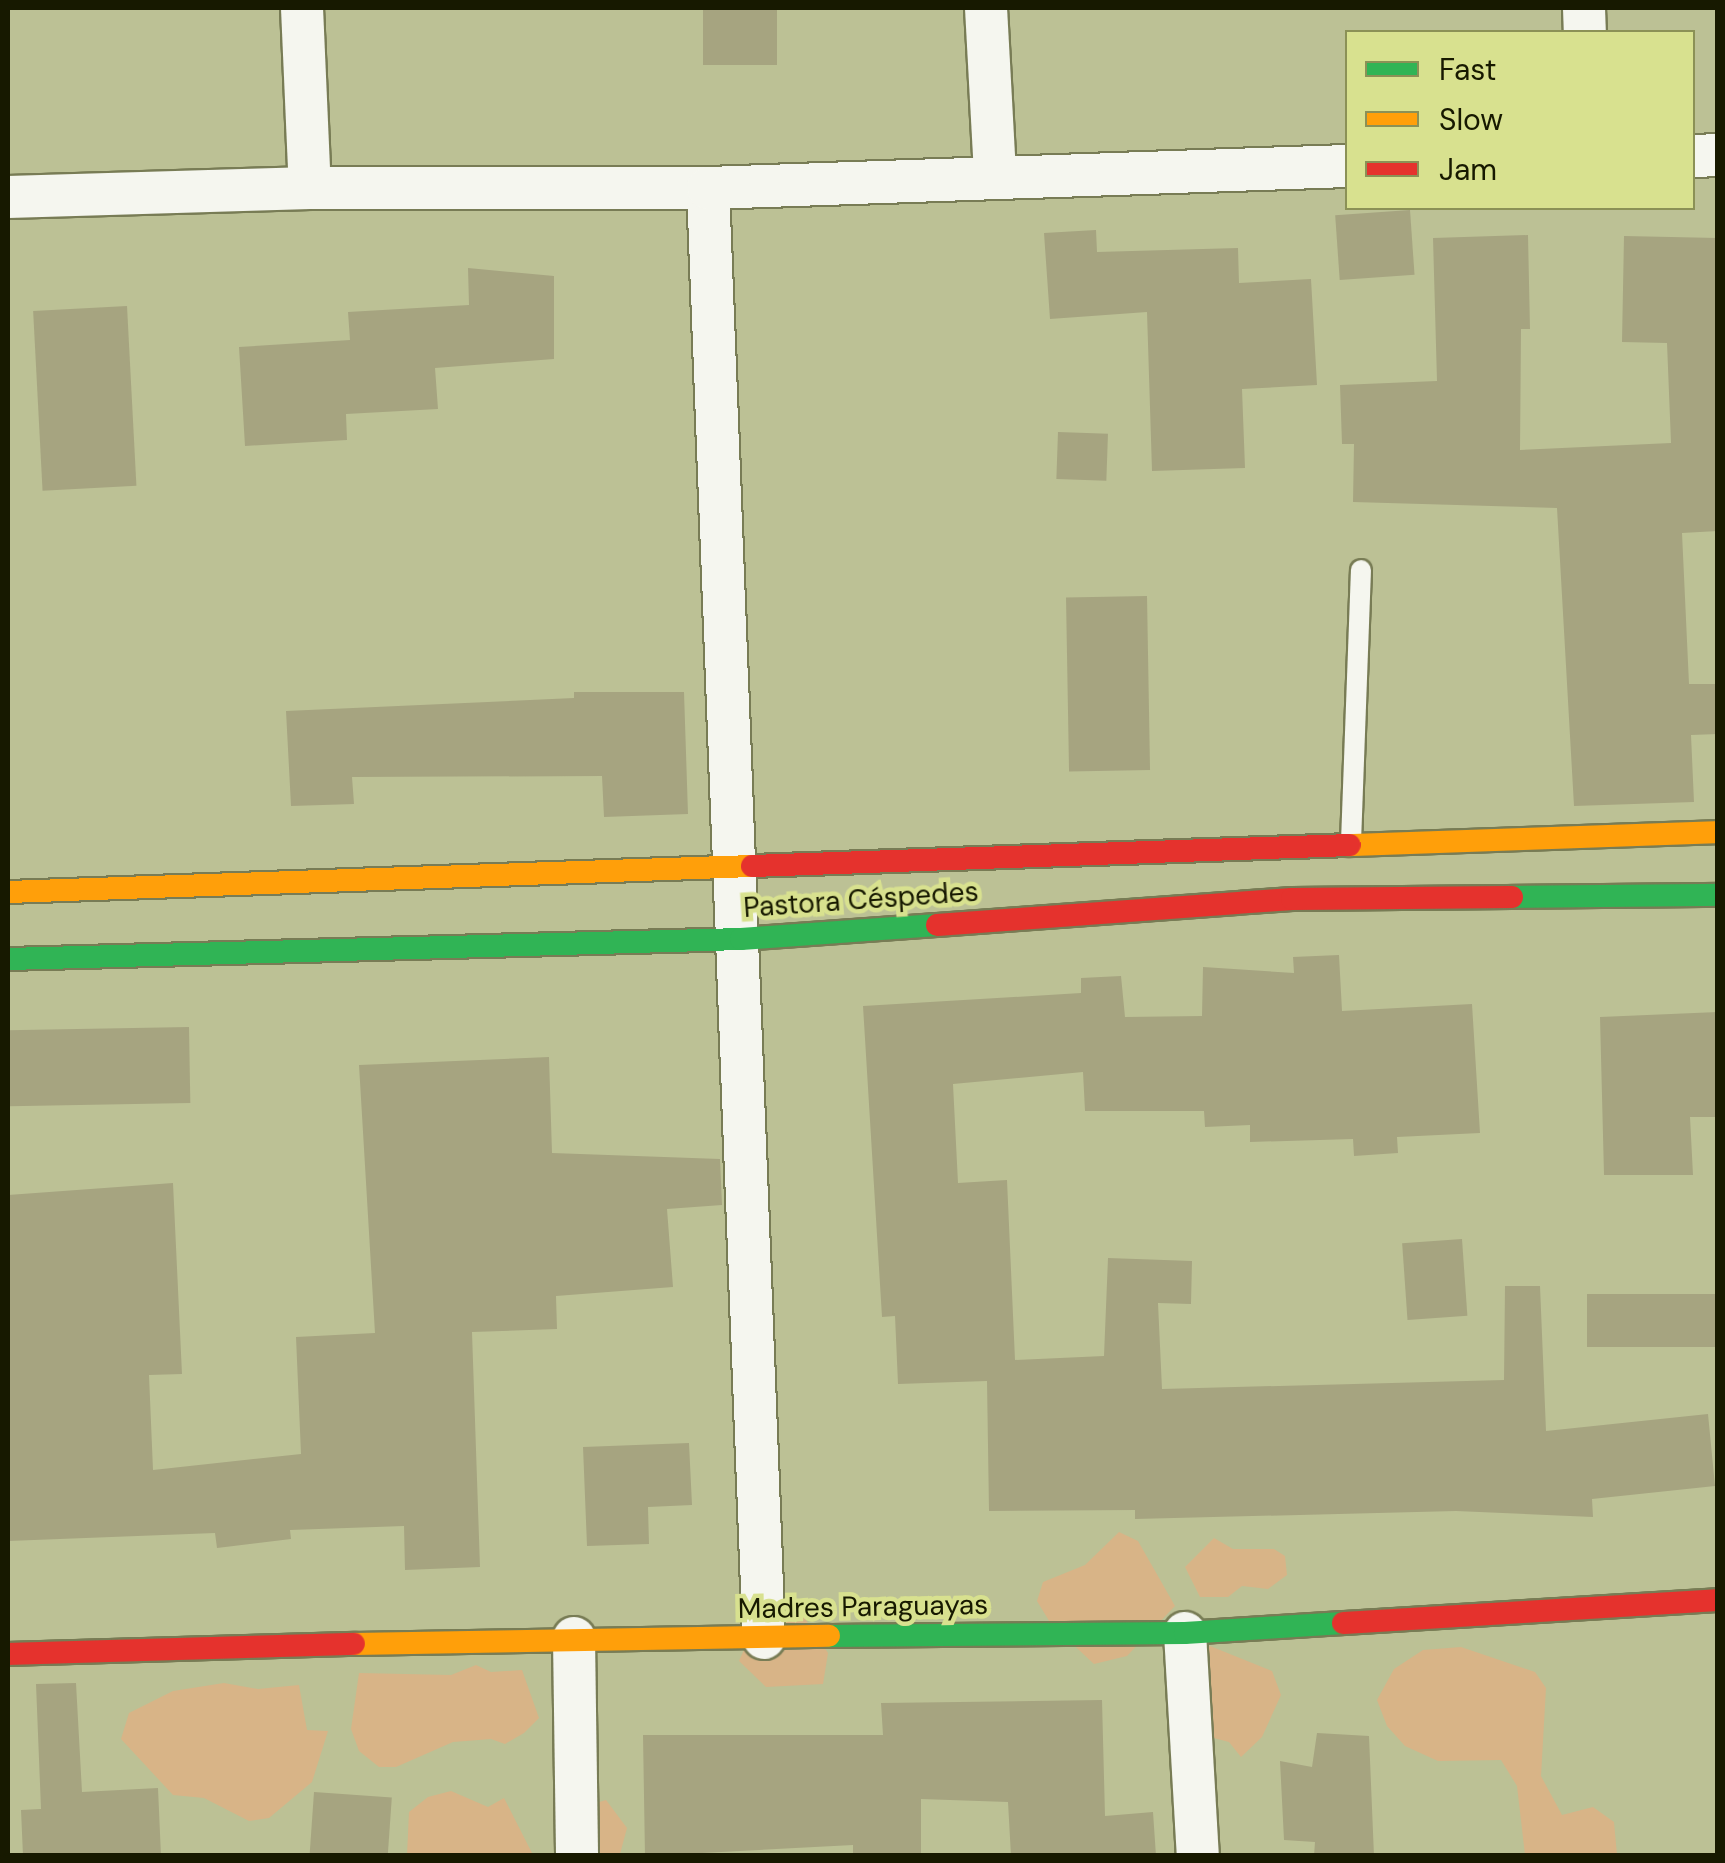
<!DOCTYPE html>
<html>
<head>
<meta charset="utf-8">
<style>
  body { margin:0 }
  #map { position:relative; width:1725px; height:1863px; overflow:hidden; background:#bcc195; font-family:"DM Sans",sans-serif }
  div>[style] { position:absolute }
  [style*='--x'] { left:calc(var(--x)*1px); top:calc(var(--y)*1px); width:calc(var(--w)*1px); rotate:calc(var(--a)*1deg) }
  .green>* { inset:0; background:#d8b487 }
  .building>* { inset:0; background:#a6a480; transform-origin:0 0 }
  .roads { filter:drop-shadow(2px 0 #787c55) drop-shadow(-2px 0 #787c55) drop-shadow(0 2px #787c55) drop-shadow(0 -2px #787c55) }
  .lane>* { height:20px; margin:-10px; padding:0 10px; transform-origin:10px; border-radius:10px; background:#f5f6ef }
  .street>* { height:42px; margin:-21px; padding:0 21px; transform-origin:21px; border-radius:21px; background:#f5f6ef }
  .fast>* { height:22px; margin:-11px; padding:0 11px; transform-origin:11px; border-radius:11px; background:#30b455 }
  .slow>* { height:22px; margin:-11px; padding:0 11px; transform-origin:11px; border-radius:11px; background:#ff9f0a }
  .jam>* { height:22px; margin:-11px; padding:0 11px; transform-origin:11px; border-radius:11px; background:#e5322d }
  span { translate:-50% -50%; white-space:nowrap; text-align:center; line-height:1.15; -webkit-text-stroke:9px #d8e18f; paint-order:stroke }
  .street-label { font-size:28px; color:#171900 }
  .frame { position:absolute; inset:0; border:10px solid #171900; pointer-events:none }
  .legend { position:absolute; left:1345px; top:30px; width:350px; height:180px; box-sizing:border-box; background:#d8e18f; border:2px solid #8b9156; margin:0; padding:12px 18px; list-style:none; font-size:30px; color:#171900 }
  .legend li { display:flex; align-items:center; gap:20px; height:50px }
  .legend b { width:50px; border:2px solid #8b9156 }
</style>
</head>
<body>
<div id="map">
  <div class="green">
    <i style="clip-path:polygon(1119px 1532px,1138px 1541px,1175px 1606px,1127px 1656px,1094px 1664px,1051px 1624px,1037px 1601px,1043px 1582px,1085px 1565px)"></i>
    <i style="clip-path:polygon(1214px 1538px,1233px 1549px,1274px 1549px,1285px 1556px,1287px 1575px,1268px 1589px,1242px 1586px,1228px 1597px,1200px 1597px,1185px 1567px)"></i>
    <i style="clip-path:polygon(789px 1609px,802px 1614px,828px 1653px,823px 1684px,766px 1687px,739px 1661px,759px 1616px)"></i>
    <i style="clip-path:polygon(1210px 1646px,1272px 1671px,1281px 1695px,1262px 1737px,1241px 1757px,1229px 1742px,1202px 1735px,1184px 1675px)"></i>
    <i style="clip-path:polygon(1461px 1647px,1535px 1672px,1546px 1688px,1541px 1776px,1562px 1815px,1593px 1807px,1614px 1822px,1617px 1855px,1525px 1855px,1517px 1786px,1501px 1760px,1438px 1761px,1405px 1746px,1387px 1726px,1377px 1700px,1394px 1669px,1423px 1650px)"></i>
    <i style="clip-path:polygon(476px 1665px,491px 1672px,522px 1670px,539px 1718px,524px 1733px,505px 1744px,491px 1739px,453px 1742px,396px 1767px,379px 1767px,359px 1751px,351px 1729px,359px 1673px,451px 1675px)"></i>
    <i style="clip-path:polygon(224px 1683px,258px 1689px,299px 1685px,307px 1730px,328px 1731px,312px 1782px,269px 1818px,249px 1821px,204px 1798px,173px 1795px,121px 1739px,129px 1713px,173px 1691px)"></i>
    <i style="clip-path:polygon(451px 1791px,488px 1807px,504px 1798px,533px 1855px,407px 1855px,409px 1812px,428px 1797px)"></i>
    <i style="clip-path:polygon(606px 1800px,627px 1828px,620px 1854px,574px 1855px,596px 1803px)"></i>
  </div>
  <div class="building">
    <i style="left:703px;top:8px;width:74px;height:57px"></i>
    <i style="left:1410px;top:210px;width:65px;height:75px;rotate:86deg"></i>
    <i style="clip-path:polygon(1096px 230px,1097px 252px,1238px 248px,1239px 283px,1311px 279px,1317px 385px,1242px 389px,1245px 468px,1152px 471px,1147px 312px,1050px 319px,1044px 233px)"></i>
    <i style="clip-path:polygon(1528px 235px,1530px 329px,1521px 329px,1520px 450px,1671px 443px,1667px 343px,1622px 342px,1624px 236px,1718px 238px,1718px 531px,1682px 533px,1689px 684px,1718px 684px,1718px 734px,1691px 735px,1694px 802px,1574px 806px,1557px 508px,1353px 502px,1354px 444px,1342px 444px,1340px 385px,1437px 381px,1433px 238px)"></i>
    <i style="clip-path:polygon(468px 268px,554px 276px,554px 359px,435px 368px,438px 409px,346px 414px,347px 440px,245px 446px,239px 347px,350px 340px,348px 312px,469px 305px)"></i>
    <i style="left:127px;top:306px;width:180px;height:94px;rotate:87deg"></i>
    <i style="left:1058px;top:432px;width:50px;height:47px;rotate:2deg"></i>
    <i style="left:1147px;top:596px;width:174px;height:81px;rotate:89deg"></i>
    <i style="clip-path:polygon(574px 692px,684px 692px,688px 814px,604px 817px,602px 776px,352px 777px,354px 804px,291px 806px,286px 711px,574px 698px)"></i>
    <i style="clip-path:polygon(1339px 955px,1342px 1011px,1472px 1004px,1480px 1133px,1397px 1137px,1398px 1153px,1354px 1156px,1353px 1139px,1250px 1142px,1250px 1125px,1205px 1127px,1204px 1111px,1085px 1111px,1083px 1072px,953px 1084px,958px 1183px,1007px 1180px,1015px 1360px,1104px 1356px,1108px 1258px,1192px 1261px,1191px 1304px,1158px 1303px,1162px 1389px,1504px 1380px,1505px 1286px,1540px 1286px,1546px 1431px,1708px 1414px,1715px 1486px,1592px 1499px,1593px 1517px,1456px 1511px,1135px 1519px,1135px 1510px,989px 1511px,987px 1381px,898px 1384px,895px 1316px,882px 1317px,863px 1006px,1081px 993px,1081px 978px,1121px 976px,1125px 1017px,1202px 1016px,1203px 967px,1294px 973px,1293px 957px)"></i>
    <i style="clip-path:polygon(1718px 1012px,1718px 1117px,1690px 1117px,1693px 1175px,1604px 1175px,1600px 1017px)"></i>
    <i style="left:189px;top:1027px;width:76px;height:181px;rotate:89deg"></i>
    <i style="clip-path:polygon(549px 1057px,552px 1153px,720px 1159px,722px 1205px,667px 1209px,673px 1287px,556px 1296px,557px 1329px,472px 1332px,480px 1567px,405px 1570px,404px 1526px,290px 1530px,291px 1539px,217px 1548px,215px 1533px,8px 1541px,8px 1195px,173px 1183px,182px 1374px,149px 1375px,153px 1470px,301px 1454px,296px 1337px,375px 1333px,359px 1065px)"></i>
    <i style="left:1462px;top:1239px;width:77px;height:60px;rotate:86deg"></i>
    <i style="left:1718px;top:1294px;width:53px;height:131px;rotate:90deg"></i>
    <i style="clip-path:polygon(689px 1443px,692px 1505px,648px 1507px,649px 1544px,587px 1546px,583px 1447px)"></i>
    <i style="clip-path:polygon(76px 1683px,82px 1792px,158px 1788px,161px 1856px,23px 1856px,21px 1810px,41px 1809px,36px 1684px)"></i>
    <i style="clip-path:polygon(1102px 1700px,1105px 1816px,1153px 1812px,1156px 1856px,1011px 1856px,1008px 1802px,921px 1799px,921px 1856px,853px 1856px,853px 1845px,645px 1856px,643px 1735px,883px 1735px,881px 1703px)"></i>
    <i style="clip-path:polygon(1317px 1733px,1369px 1736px,1374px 1856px,1314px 1856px,1315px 1842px,1284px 1840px,1280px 1761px,1312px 1767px)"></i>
    <i style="left:314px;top:1792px;width:78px;height:64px;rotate:4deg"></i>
  </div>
  <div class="roads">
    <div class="lane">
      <i style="--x:1351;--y:842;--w:272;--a:-87.9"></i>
    </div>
    <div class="street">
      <i style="--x:302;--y:8;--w:180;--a:87.5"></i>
      <i style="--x:986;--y:8;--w:167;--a:86.9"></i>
      <i style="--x:1584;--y:8;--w:24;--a:88"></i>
      <i style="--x:1692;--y:156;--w:26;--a:-2"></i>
      <i style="--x:708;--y:188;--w:1451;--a:87.79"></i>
      <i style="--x:8;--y:197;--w:302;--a:-1.7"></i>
      <i style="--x:310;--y:188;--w:398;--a:0"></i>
      <i style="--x:708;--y:188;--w:640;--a:-1.97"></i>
      <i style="--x:1185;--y:1633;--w:223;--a:86.7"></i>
      <i style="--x:574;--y:1638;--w:218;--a:89.2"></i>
    </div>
    <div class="fast">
      <i style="--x:1512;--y:897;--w:206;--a:-0.6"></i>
      <i style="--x:8;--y:959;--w:733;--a:-1.56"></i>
      <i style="--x:741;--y:939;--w:196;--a:-4.1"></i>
      <i style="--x:829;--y:1636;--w:356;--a:-0.5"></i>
      <i style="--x:1185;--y:1633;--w:158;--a:-3.6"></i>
    </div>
    <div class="slow">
      <i style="--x:1350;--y:845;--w:368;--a:-2"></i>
      <i style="--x:8;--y:892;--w:744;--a:-2"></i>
      <i style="--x:354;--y:1644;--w:475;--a:-1"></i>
    </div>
    <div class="jam">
      <i style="--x:752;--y:866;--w:598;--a:-2.01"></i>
      <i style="--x:937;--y:925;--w:356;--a:-4.2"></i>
      <i style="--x:1292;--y:899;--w:220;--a:-0.5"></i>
      <i style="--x:1343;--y:1623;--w:376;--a:-3.5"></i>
      <i style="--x:8;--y:1654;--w:346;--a:-1.7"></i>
    </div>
  </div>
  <div class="street-label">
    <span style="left:861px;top:900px;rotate:-4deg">Pastora Céspedes</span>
    <span style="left:863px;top:1607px;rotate:-1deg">Madres Paraguayas</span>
  </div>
  <div class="frame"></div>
  <ul class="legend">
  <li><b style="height:12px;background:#30b455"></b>Fast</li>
  <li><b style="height:12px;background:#ff9f0a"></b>Slow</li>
  <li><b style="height:12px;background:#e5322d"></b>Jam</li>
  </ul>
</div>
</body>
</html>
